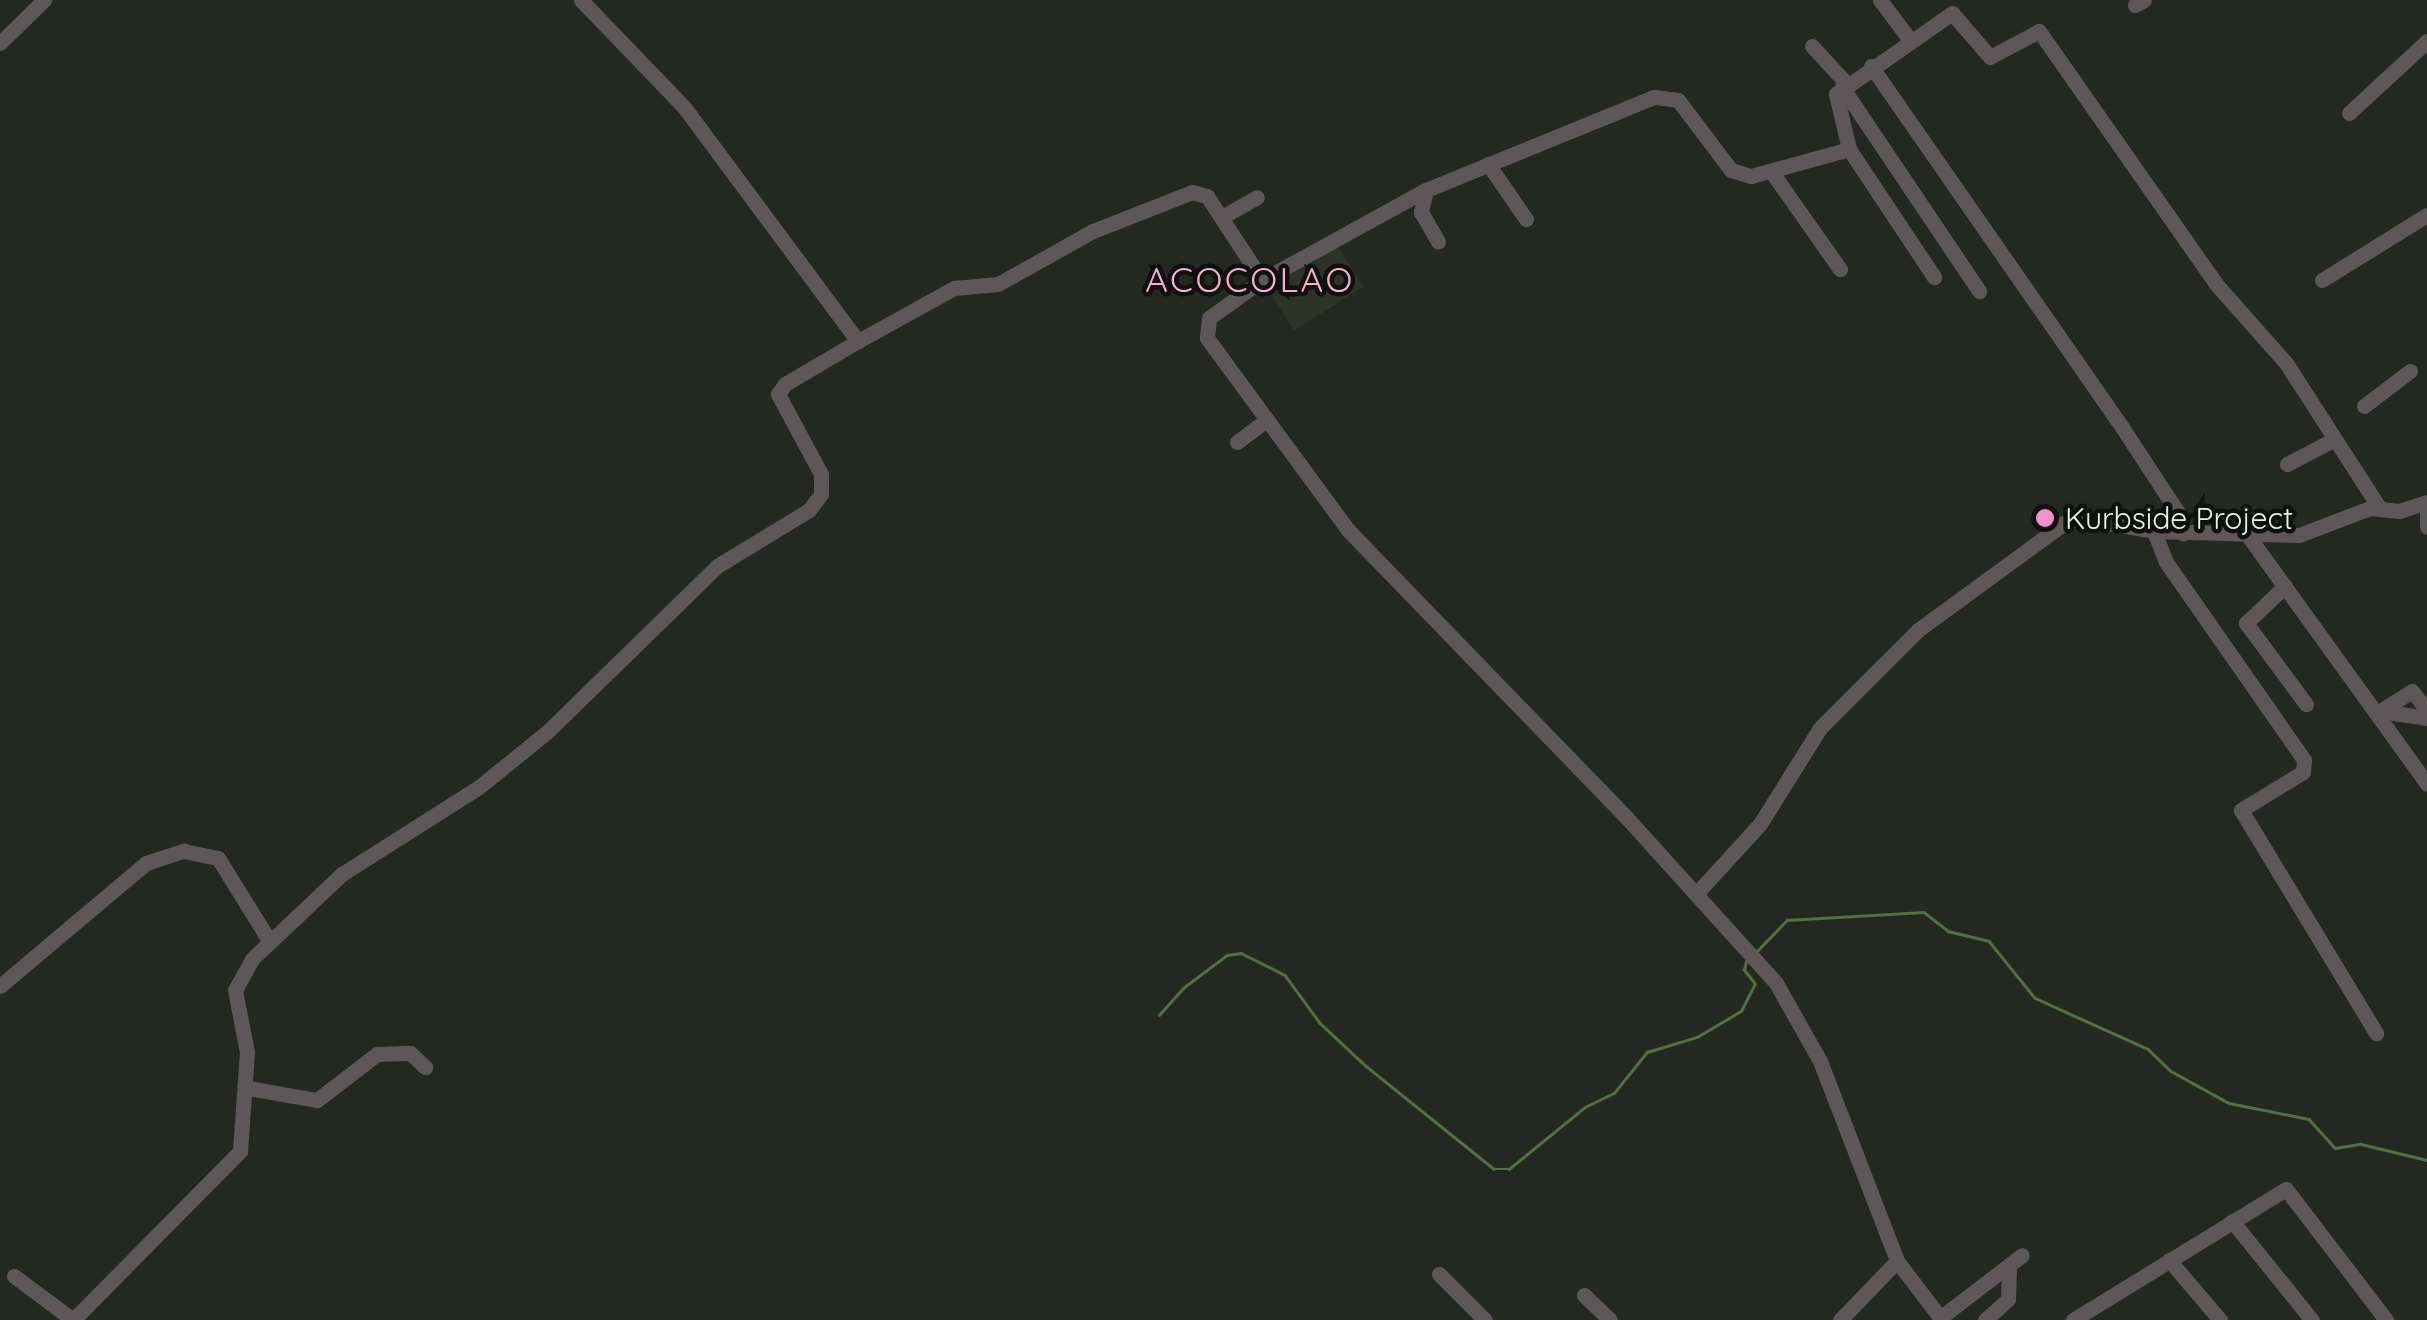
<!DOCTYPE html>
<html>
<head>
<meta charset="utf-8">
<style>
  body { margin:0 }
  #map { position:relative; width:2427px; height:1320px; overflow:hidden; background:#232920; font-family:Quicksand,sans-serif }
  div>[style] { position:absolute }
  [style*='--x'] { left:calc(var(--x)*1px); top:calc(var(--y)*1px); width:calc(var(--w)*1px); rotate:calc(var(--a)*1deg) }
  .built>* { inset:0; background:#2b3426; transform-origin:0 0 }
  .stream>* { height:2.5px; margin:-1.25px; padding:0 1.25px; transform-origin:1.25px; border-radius:1.25px; background:#537042 }
  .minor>* { height:15px; margin:-7.5px; padding:0 7.5px; transform-origin:7.5px; border-radius:7.5px; background:#5d575a }
  .dots>* { width:28px; height:28px; translate:-50% -50%; box-sizing:border-box; border:5px solid #0e110d; border-radius:50% }
  span { translate:-50% -50%; white-space:nowrap; text-align:center; line-height:1.15; -webkit-text-stroke:9px #0e110d; paint-order:stroke }
  .poi-label { font-size:30px; color:#eef2ec }
  .left { translate:0 -50%; text-align:left }
  .quarter-label { font-size:35px; color:#f9add4; letter-spacing:2.5px }
</style>
</head>
<body>
<div id="map">
  <div class="built">
    <i style="left:1336px;top:243px;width:52px;height:82px;rotate:58deg"></i>
  </div>
  <div class="stream">
    <i style="--x:1755;--y:953;--w:46;--a:-45.9"></i>
    <i style="--x:1787;--y:920;--w:137;--a:-3.3"></i>
    <i style="--x:1924;--y:912;--w:31;--a:38"></i>
    <i style="--x:1948;--y:931;--w:42;--a:13.7"></i>
    <i style="--x:1989;--y:941;--w:73;--a:51.1"></i>
    <i style="--x:2035;--y:998;--w:124;--a:24.3"></i>
    <i style="--x:2148;--y:1049;--w:32;--a:44"></i>
    <i style="--x:2171;--y:1071;--w:66;--a:28.9"></i>
    <i style="--x:2229;--y:1103;--w:82;--a:11.3"></i>
    <i style="--x:2309;--y:1119;--w:39;--a:48"></i>
    <i style="--x:2335;--y:1148;--w:26;--a:-9"></i>
    <i style="--x:2361;--y:1144;--w:68;--a:13.6"></i>
    <i style="--x:1159;--y:1015;--w:36;--a:-48"></i>
    <i style="--x:1183;--y:988;--w:55;--a:-36.9"></i>
    <i style="--x:1227;--y:955;--w:14;--a:-8"></i>
    <i style="--x:1241;--y:953;--w:49;--a:26.6"></i>
    <i style="--x:1285;--y:975;--w:59;--a:53.9"></i>
    <i style="--x:1320;--y:1023;--w:63;--a:43.1"></i>
    <i style="--x:1366;--y:1066;--w:164;--a:38.8"></i>
    <i style="--x:1494;--y:1169;--w:15;--a:0"></i>
    <i style="--x:1509;--y:1169;--w:98;--a:-39.2"></i>
    <i style="--x:1585;--y:1107;--w:32;--a:-26"></i>
    <i style="--x:1614;--y:1093;--w:53;--a:-51.2"></i>
    <i style="--x:1647;--y:1052;--w:52;--a:-16.7"></i>
    <i style="--x:1697;--y:1037;--w:51;--a:-30.6"></i>
    <i style="--x:1741;--y:1011;--w:30;--a:-63"></i>
    <i style="--x:1755;--y:984;--w:18;--a:-128"></i>
    <i style="--x:1744;--y:970;--w:9;--a:-77"></i>
  </div>
  <div class="minor">
    <i style="--x:581;--y:0;--w:149;--a:46.1"></i>
    <i style="--x:684;--y:107;--w:292;--a:53.4"></i>
    <i style="--x:858;--y:341;--w:110;--a:-28.9"></i>
    <i style="--x:954;--y:288;--w:44;--a:-5.2"></i>
    <i style="--x:998;--y:284;--w:109;--a:-29.2"></i>
    <i style="--x:1093;--y:231;--w:106;--a:-21.5"></i>
    <i style="--x:1192;--y:192;--w:16;--a:15"></i>
    <i style="--x:1207;--y:196;--w:100;--a:56.8"></i>
    <i style="--x:1262;--y:280;--w:65;--a:144.4"></i>
    <i style="--x:1209;--y:318;--w:20;--a:96"></i>
    <i style="--x:1207;--y:338;--w:238;--a:53.7"></i>
    <i style="--x:1348;--y:530;--w:401;--a:45.9"></i>
    <i style="--x:1627;--y:818;--w:222;--a:47.9"></i>
    <i style="--x:1776;--y:983;--w:90;--a:60.6"></i>
    <i style="--x:1820;--y:1061;--w:214;--a:68.9"></i>
    <i style="--x:1897;--y:1261;--w:74;--a:52.7"></i>
    <i style="--x:1880;--y:0;--w:50;--a:53.1"></i>
    <i style="--x:2135;--y:5;--w:10;--a:-29"></i>
    <i style="--x:0;--y:43;--w:62;--a:-44.3"></i>
    <i style="--x:1812;--y:46;--w:52;--a:47.4"></i>
    <i style="--x:1871;--y:66;--w:432;--a:55.2"></i>
    <i style="--x:2118;--y:421;--w:108;--a:56.8"></i>
    <i style="--x:2177;--y:511;--w:23;--a:75"></i>
    <i style="--x:1842;--y:87;--w:246;--a:56.1"></i>
    <i style="--x:2349;--y:113;--w:106;--a:-42.7"></i>
    <i style="--x:1849;--y:149;--w:154;--a:56.4"></i>
    <i style="--x:1488;--y:164;--w:67;--a:55.4"></i>
    <i style="--x:1771;--y:171;--w:120;--a:54.9"></i>
    <i style="--x:1426;--y:190;--w:23;--a:103"></i>
    <i style="--x:1421;--y:212;--w:34;--a:60"></i>
    <i style="--x:1222;--y:217;--w:40;--a:-29.7"></i>
    <i style="--x:1262;--y:280;--w:187;--a:-28.8"></i>
    <i style="--x:1426;--y:190;--w:246;--a:-22.2"></i>
    <i style="--x:1654;--y:97;--w:24;--a:7"></i>
    <i style="--x:1678;--y:100;--w:88;--a:52.9"></i>
    <i style="--x:1731;--y:170;--w:21;--a:17"></i>
    <i style="--x:1751;--y:176;--w:102;--a:-15.4"></i>
    <i style="--x:1849;--y:149;--w:57;--a:-103.3"></i>
    <i style="--x:1836;--y:94;--w:141;--a:-34.9"></i>
    <i style="--x:1952;--y:13;--w:58;--a:49.2"></i>
    <i style="--x:1990;--y:57;--w:55;--a:-28"></i>
    <i style="--x:2039;--y:31;--w:309;--a:55"></i>
    <i style="--x:2216;--y:284;--w:106;--a:48.5"></i>
    <i style="--x:2286;--y:363;--w:170;--a:57.2"></i>
    <i style="--x:2322;--y:280;--w:123;--a:-31.8"></i>
    <i style="--x:2364;--y:406;--w:58;--a:-37.3"></i>
    <i style="--x:1237;--y:442;--w:35;--a:-37"></i>
    <i style="--x:2287;--y:464;--w:50;--a:-27.6"></i>
    <i style="--x:2427;--y:513;--w:14;--a:90"></i>
    <i style="--x:2154;--y:531;--w:33;--a:69"></i>
    <i style="--x:2166;--y:562;--w:241;--a:55.1"></i>
    <i style="--x:2304;--y:760;--w:12;--a:95"></i>
    <i style="--x:2303;--y:772;--w:73;--a:148.5"></i>
    <i style="--x:2241;--y:810;--w:261;--a:58.8"></i>
    <i style="--x:2249;--y:537;--w:304;--a:54.2"></i>
    <i style="--x:2285;--y:586;--w:54;--a:136.5"></i>
    <i style="--x:2246;--y:623;--w:101;--a:53.5"></i>
    <i style="--x:2380;--y:711;--w:48;--a:8.5"></i>
    <i style="--x:2377;--y:713;--w:41;--a:-32.2"></i>
    <i style="--x:2412;--y:691;--w:24;--a:52"></i>
    <i style="--x:1696;--y:894;--w:95;--a:-47.6"></i>
    <i style="--x:1760;--y:824;--w:113;--a:-58"></i>
    <i style="--x:1820;--y:728;--w:139;--a:-45"></i>
    <i style="--x:1918;--y:630;--w:181;--a:-36.2"></i>
    <i style="--x:2064;--y:523;--w:16;--a:-18"></i>
    <i style="--x:2079;--y:518;--w:76;--a:9.8"></i>
    <i style="--x:2154;--y:531;--w:145;--a:1.6"></i>
    <i style="--x:2299;--y:535;--w:76;--a:-20.8"></i>
    <i style="--x:2370;--y:508;--w:29;--a:6"></i>
    <i style="--x:2399;--y:511;--w:29;--a:-18"></i>
    <i style="--x:0;--y:986;--w:191;--a:-40.1"></i>
    <i style="--x:146;--y:863;--w:40;--a:-18"></i>
    <i style="--x:184;--y:851;--w:35;--a:12"></i>
    <i style="--x:218;--y:858;--w:99;--a:58.2"></i>
    <i style="--x:248;--y:1088;--w:70;--a:9.9"></i>
    <i style="--x:317;--y:1100;--w:76;--a:-37.5"></i>
    <i style="--x:377;--y:1054;--w:33;--a:-2"></i>
    <i style="--x:410;--y:1053;--w:21;--a:43"></i>
    <i style="--x:2232;--y:1221;--w:127;--a:51.1"></i>
    <i style="--x:2169;--y:1260;--w:79;--a:49.6"></i>
    <i style="--x:1439;--y:1274;--w:65;--a:45"></i>
    <i style="--x:14;--y:1276;--w:74;--a:36.7"></i>
    <i style="--x:1584;--y:1295;--w:36;--a:44"></i>
    <i style="--x:1940;--y:1318;--w:103;--a:-37.5"></i>
    <i style="--x:73;--y:1320;--w:238;--a:-45.3"></i>
    <i style="--x:240;--y:1151;--w:99;--a:-86"></i>
    <i style="--x:247;--y:1052;--w:63;--a:-101"></i>
    <i style="--x:235;--y:990;--w:35;--a:-61"></i>
    <i style="--x:252;--y:959;--w:124;--a:-43.4"></i>
    <i style="--x:342;--y:874;--w:162;--a:-32.4"></i>
    <i style="--x:479;--y:787;--w:87;--a:-39"></i>
    <i style="--x:547;--y:732;--w:238;--a:-44.3"></i>
    <i style="--x:717;--y:566;--w:108;--a:-31.3"></i>
    <i style="--x:809;--y:510;--w:20;--a:-53"></i>
    <i style="--x:821;--y:494;--w:20;--a:-90"></i>
    <i style="--x:821;--y:474;--w:91;--a:-118.3"></i>
    <i style="--x:778;--y:394;--w:12;--a:-55"></i>
    <i style="--x:785;--y:384;--w:85;--a:-30.5"></i>
    <i style="--x:1840;--y:1320;--w:82;--a:-46"></i>
    <i style="--x:1985;--y:1320;--w:31;--a:-42"></i>
    <i style="--x:2008;--y:1299;--w:29;--a:-88"></i>
    <i style="--x:2073;--y:1320;--w:250;--a:-31.6"></i>
    <i style="--x:2286;--y:1189;--w:165;--a:52.6"></i>
  </div>
  <div class="dots">
    <i style="left:2045px;top:518px;background:#f98fc9"></i>
  </div>
  <div class="poi-label">
    <span class="left" style="left:2065px;top:518px">Kurbside Project</span>
  </div>
  <div class="quarter-label">
    <span style="left:1250px;top:279px">ACOCOLAO</span>
  </div>
</div>
</body>
</html>
